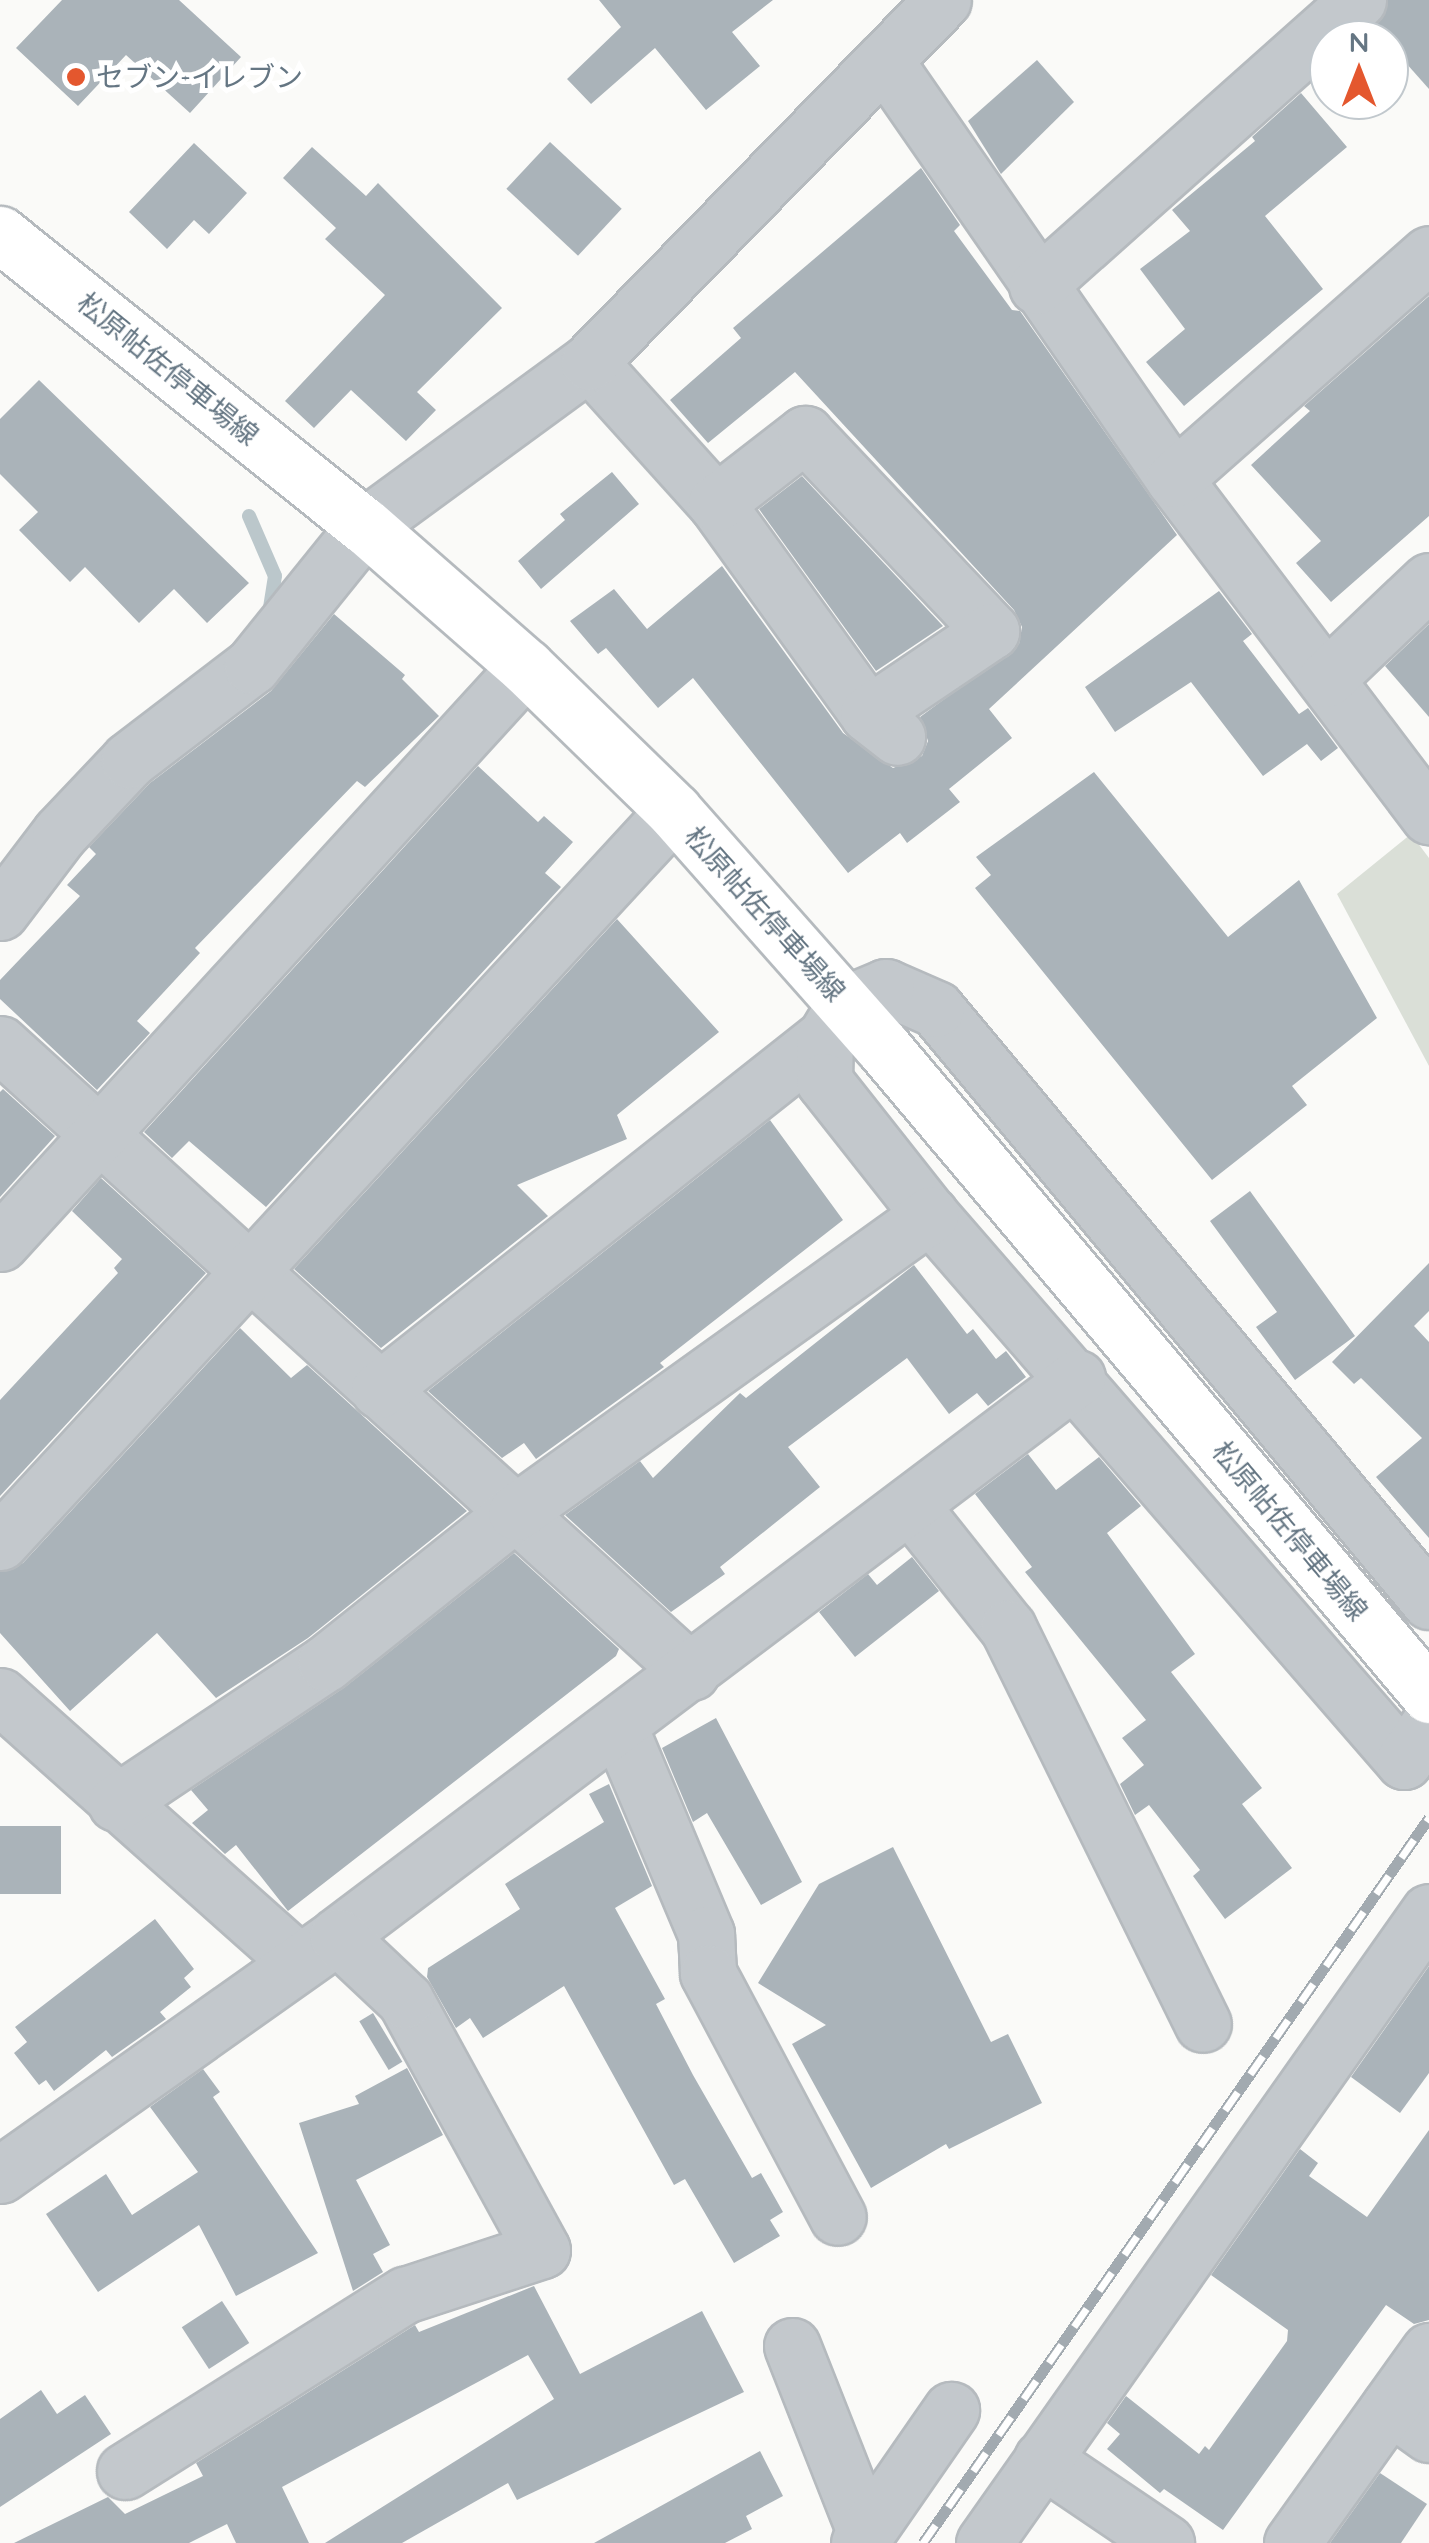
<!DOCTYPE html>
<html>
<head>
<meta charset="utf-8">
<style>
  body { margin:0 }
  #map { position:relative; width:1429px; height:2543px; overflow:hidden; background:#fafaf8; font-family:Quicksand,"Noto Sans JP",sans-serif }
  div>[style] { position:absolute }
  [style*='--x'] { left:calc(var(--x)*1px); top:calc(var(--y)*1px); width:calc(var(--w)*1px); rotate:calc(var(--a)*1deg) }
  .green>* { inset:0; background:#dadfd7 }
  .stream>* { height:14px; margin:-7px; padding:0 7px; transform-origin:7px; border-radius:7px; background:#bbc7cb }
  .building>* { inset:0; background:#aab3b9; transform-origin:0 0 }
  .roads { filter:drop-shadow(2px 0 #b5babe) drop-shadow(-2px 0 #b5babe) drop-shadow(0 2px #b5babe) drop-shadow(0 -2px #b5babe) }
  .minor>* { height:55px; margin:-27.5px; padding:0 27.5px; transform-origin:27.5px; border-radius:27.5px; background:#c3c8cc }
  .major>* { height:55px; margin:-27.5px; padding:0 27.5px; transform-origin:27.5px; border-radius:27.5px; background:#fff }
  .rail>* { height:11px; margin-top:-5.5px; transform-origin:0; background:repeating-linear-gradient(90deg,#fff 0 22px,#a2aab0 0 44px); box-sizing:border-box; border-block:2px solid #a2aab0 }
  .dots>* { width:28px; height:28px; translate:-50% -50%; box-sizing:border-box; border:5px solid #fff; border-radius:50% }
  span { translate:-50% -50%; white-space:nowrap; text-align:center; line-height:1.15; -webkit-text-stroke:10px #fff; paint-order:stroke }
  .poi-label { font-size:28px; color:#657683 }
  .left { translate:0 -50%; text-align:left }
  .street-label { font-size:28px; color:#657683 }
  .north { position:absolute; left:1309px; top:20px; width:100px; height:100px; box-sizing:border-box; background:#fff; border:2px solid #c1c8cd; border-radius:50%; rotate:0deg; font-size:28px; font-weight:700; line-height:40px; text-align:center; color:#657683 }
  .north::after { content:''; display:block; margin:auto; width:35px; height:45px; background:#e4572e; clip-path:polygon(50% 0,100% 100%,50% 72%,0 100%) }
</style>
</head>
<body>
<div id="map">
  <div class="green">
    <i style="clip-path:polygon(1411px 834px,1429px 858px,1429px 1066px,1337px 894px)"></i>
  </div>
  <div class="stream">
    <i style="--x:249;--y:516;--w:65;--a:66.6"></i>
    <i style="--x:275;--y:576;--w:38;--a:99"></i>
  </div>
  <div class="building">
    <i style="clip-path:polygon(62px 0,179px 0,241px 57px,190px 113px,126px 55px,78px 106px,16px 48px)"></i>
    <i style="clip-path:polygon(599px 0,773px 0,732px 32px,760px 66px,706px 110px,655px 48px,591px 104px,567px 79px,621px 27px)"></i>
    <i style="clip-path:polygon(1388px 0,1429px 0,1429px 89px,1374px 27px)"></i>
    <i style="clip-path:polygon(1037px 60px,1074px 102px,1001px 174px,968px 121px)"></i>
    <i style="clip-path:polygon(1301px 93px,1347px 147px,1265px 216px,1323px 289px,1184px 406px,1146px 362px,1185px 329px,1140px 269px,1190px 231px,1172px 210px,1255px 141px,1252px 137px)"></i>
    <i style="left:550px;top:142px;width:98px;height:64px;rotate:43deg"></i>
    <i style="clip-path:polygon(194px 143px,247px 193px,209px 234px,194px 220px,167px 249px,129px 212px)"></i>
    <i style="clip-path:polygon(312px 147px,366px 196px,378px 183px,502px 308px,417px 392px,436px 410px,406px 441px,351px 390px,314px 428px,285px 401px,385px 295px,325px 239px,336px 228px,283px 178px)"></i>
    <i style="clip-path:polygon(921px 168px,960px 225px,954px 231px,1012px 310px,1020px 311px,1177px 535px,989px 709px,1012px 738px,949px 789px,960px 802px,907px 843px,900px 833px,848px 873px,693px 678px,658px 708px,606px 648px,598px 654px,570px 621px,614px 589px,647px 629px,722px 566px,843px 733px,893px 768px,922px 756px,928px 741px,920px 717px,1019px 644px,1022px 627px,1014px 610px,795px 372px,708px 443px,670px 400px,741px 338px,733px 328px)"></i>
    <i style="clip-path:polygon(1429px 296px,1429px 516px,1331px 602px,1296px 563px,1321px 541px,1251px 465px,1310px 411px,1304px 406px)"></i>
    <i style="clip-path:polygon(39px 380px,249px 583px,207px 623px,174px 589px,139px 623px,85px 567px,70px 582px,19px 530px,38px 512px,0 474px,0 419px)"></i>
    <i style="clip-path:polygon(612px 472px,639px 504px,541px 589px,518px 561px,565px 520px,560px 514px)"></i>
    <i style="clip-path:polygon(802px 476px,943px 626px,876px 671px,759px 509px)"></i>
    <i style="clip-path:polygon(1219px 591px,1252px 634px,1243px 641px,1299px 714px,1308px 708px,1338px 748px,1321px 761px,1307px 744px,1263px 776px,1191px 682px,1115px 732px,1085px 687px)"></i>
    <i style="clip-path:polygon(334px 614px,405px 675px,402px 679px,439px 716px,365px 787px,357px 781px,195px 948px,200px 953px,137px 1021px,150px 1033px,97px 1090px,0 999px,0 980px,80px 896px,67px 885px,96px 854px,89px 847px,150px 783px,271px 691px)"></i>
    <i style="clip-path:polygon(1429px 624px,1429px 717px,1385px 666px)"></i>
    <i style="clip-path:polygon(478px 766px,538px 822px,544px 816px,573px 842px,545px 873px,561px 887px,266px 1207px,189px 1141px,172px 1158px,144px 1132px)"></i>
    <i style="clip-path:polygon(1094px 772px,1228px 937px,1299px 880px,1377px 1018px,1292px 1086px,1307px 1105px,1212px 1180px,975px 888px,991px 875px,976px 857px)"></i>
    <i style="clip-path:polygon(617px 919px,719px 1032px,617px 1115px,627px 1139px,517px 1185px,548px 1216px,381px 1348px,294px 1269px)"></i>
    <i style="clip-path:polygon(3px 1089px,55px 1136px,0 1197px,0 1092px)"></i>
    <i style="clip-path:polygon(770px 1120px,843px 1220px,660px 1363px,664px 1367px,536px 1459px,524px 1443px,502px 1458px,428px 1391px)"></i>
    <i style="clip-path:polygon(101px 1178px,206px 1273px,0 1496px,0 1400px,118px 1273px,114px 1268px,122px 1259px,72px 1211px)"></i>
    <i style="clip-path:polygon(1250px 1191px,1355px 1336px,1295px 1380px,1256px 1327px,1277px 1312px,1210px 1221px)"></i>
    <i style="clip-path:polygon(1429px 1263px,1429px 1311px,1414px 1326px,1429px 1342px,1429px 1538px,1376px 1477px,1422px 1438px,1361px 1378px,1354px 1384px,1332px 1362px)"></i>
    <i style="clip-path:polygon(914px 1265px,967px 1334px,973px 1329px,996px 1359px,1006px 1351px,1026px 1377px,988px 1406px,977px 1393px,949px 1414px,907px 1358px,788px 1447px,820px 1487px,720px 1567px,725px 1574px,671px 1612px,565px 1515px,640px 1461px,653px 1478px,740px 1393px,746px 1398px)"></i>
    <i style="clip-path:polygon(240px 1328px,291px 1378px,307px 1365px,467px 1511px,308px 1638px,216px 1698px,157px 1633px,70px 1711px,0 1633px,0 1572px,23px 1563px)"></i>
    <i style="clip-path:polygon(1028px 1454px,1056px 1490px,1099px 1457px,1141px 1506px,1107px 1533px,1195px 1654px,1171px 1672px,1262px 1788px,1242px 1804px,1292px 1868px,1225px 1919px,1193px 1876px,1200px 1870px,1149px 1805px,1135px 1815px,1120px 1784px,1144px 1765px,1122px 1738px,1146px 1720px,1025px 1572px,1032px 1567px,975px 1494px)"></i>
    <i style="clip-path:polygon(514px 1553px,619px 1649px,616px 1656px,288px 1911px,236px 1845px,225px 1854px,192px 1823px,208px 1810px,191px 1790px,345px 1687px)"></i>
    <i style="clip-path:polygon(912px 1557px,939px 1591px,855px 1657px,819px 1612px,868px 1574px,877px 1585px)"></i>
    <i style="clip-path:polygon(716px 1718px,802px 1882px,761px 1905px,707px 1813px,693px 1822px,662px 1748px)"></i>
    <i style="clip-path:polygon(609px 1784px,652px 1886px,615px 1908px,665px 1999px,656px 2004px,693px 2075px,752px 2178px,761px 2173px,783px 2212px,770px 2220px,780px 2236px,734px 2263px,685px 2179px,674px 2185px,564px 1986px,483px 2038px,470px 2018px,456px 2028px,427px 1977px,428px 1968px,520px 1909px,505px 1884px,604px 1822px,589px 1794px)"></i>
    <i style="left:0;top:1826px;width:61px;height:68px"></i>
    <i style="clip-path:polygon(893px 1847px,991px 2042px,1008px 2034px,1042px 2103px,949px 2149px,946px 2144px,871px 2188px,792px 2044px,826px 2025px,758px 1983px,819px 1884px)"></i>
    <i style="clip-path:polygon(155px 1919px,194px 1969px,184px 1978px,191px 1987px,160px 2012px,166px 2019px,112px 2057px,106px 2050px,54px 2091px,46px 2080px,39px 2085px,14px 2053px,27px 2042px,15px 2027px)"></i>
    <i style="clip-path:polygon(1429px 1966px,1429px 2073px,1400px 2113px,1351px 2077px)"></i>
    <i style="left:373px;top:2013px;width:57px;height:16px;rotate:59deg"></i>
    <i style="clip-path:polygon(407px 2068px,443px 2135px,356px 2180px,390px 2245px,373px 2254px,383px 2272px,353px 2291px,299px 2123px,359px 2104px,355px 2096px)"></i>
    <i style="clip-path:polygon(203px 2069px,220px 2092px,213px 2097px,318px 2253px,236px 2296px,199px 2225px,98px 2292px,46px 2214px,106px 2174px,132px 2215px,198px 2172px,150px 2107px)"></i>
    <i style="clip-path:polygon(1429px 2130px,1429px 2320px,1414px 2324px,1386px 2305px,1223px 2530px,1164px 2489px,1160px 2493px,1107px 2449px,1120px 2434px,1107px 2423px,1126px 2396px,1199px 2454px,1205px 2446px,1209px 2450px,1287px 2341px,1288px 2330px,1211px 2275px,1300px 2149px,1318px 2163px,1309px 2176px,1367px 2217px)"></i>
    <i style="clip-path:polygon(534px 2286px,580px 2374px,702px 2311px,744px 2392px,517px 2500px,508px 2483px,402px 2543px,325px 2543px,554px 2399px,528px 2355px,282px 2487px,309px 2543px,236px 2543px,227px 2524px,189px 2543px,14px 2543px,108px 2497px,125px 2514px,203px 2476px,196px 2463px,415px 2325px,419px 2332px)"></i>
    <i style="left:222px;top:2301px;width:50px;height:48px;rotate:57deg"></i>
    <i style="clip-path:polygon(41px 2390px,57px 2414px,85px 2395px,111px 2434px,0 2507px,0 2419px)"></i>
    <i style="clip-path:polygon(760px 2451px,783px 2496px,746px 2516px,752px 2529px,725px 2543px,594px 2543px)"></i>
    <i style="clip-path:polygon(1380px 2473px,1427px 2504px,1401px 2543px,1330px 2543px)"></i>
  </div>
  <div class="roads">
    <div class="minor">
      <i style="--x:884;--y:60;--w:510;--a:55.31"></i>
      <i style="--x:1174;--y:479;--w:423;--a:52.9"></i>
      <i style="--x:1037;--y:286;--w:430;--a:-41.7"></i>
      <i style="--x:589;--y:362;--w:190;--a:48"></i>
      <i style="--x:716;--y:503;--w:260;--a:54.2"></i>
      <i style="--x:868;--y:714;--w:37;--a:38"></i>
      <i style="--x:1174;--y:479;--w:340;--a:-41.4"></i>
      <i style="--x:716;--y:503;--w:113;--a:-37.8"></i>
      <i style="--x:805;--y:434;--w:271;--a:46.6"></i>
      <i style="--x:991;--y:631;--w:148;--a:146"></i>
      <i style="--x:1326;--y:679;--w:142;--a:-43.6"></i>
      <i style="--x:0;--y:912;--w:99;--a:-52.8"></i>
      <i style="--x:60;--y:833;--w:100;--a:-46.6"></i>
      <i style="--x:129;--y:760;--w:155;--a:-37.4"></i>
      <i style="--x:252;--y:666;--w:180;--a:-51.1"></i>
      <i style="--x:365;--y:526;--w:278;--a:-36.2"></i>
      <i style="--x:589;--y:362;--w:506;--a:-45.64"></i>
      <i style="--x:0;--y:1044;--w:934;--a:42.27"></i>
      <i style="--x:0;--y:1243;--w:780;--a:-47.6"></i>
      <i style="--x:379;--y:1390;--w:569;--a:-38.36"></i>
      <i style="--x:910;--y:1505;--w:157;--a:51.5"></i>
      <i style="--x:1008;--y:1628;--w:441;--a:63.8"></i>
      <i style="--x:0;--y:1542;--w:994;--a:-47.32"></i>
      <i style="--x:1429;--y:1601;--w:770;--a:-129.79"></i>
      <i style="--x:936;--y:1009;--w:55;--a:-156.3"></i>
      <i style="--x:886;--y:987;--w:44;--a:157.5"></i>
      <i style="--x:845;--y:1004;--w:39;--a:121"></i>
      <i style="--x:825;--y:1037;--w:44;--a:91.3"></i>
      <i style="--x:824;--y:1081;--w:171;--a:51.7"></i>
      <i style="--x:930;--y:1215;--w:723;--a:49.04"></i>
      <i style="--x:1404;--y:1761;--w:45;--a:-56"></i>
      <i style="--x:0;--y:1696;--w:400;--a:41.7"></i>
      <i style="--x:619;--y:1727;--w:225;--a:67.2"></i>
      <i style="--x:706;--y:1934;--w:39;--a:87"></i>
      <i style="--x:708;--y:1973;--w:276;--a:62"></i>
      <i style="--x:116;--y:1803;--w:252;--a:-33.7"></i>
      <i style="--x:326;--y:1663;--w:243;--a:-38.5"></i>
      <i style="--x:516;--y:1512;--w:510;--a:-35.66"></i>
      <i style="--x:0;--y:2175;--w:413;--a:-35.3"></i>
      <i style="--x:337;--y:1936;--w:927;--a:-37.02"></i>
      <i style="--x:792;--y:2346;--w:202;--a:68.5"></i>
      <i style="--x:1390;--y:2406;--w:48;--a:35.7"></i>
      <i style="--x:1042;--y:2459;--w:150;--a:34.1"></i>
      <i style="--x:125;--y:2471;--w:331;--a:-32.2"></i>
      <i style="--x:405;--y:2295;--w:144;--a:-18.2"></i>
      <i style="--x:542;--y:2250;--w:285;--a:-118.7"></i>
      <i style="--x:405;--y:2000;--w:93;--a:-136.7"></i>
      <i style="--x:859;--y:2543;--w:162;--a:-55.3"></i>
      <i style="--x:984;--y:2543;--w:772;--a:-54.81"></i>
      <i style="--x:1292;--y:2543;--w:236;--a:-54.5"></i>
    </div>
    <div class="major">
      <i style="--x:0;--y:234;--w:467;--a:38.7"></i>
      <i style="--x:365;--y:526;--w:214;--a:41.2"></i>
      <i style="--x:526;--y:667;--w:206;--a:44.2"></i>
      <i style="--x:674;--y:811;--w:314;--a:48.5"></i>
      <i style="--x:882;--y:1046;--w:849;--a:49.87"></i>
    </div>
  </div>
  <div class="rail">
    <i style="--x:923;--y:2543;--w:884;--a:-55.09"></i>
  </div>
  <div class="dots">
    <i style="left:76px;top:77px;background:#e4572e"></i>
  </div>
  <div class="poi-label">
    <span class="left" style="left:96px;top:77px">セブン-イレブン</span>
  </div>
  <div class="street-label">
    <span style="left:168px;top:369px;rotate:39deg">松原帖佐停車場線</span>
    <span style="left:765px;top:914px;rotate:48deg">松原帖佐停車場線</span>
    <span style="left:1290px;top:1531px;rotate:50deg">松原帖佐停車場線</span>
  </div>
  <div class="north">N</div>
</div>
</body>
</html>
